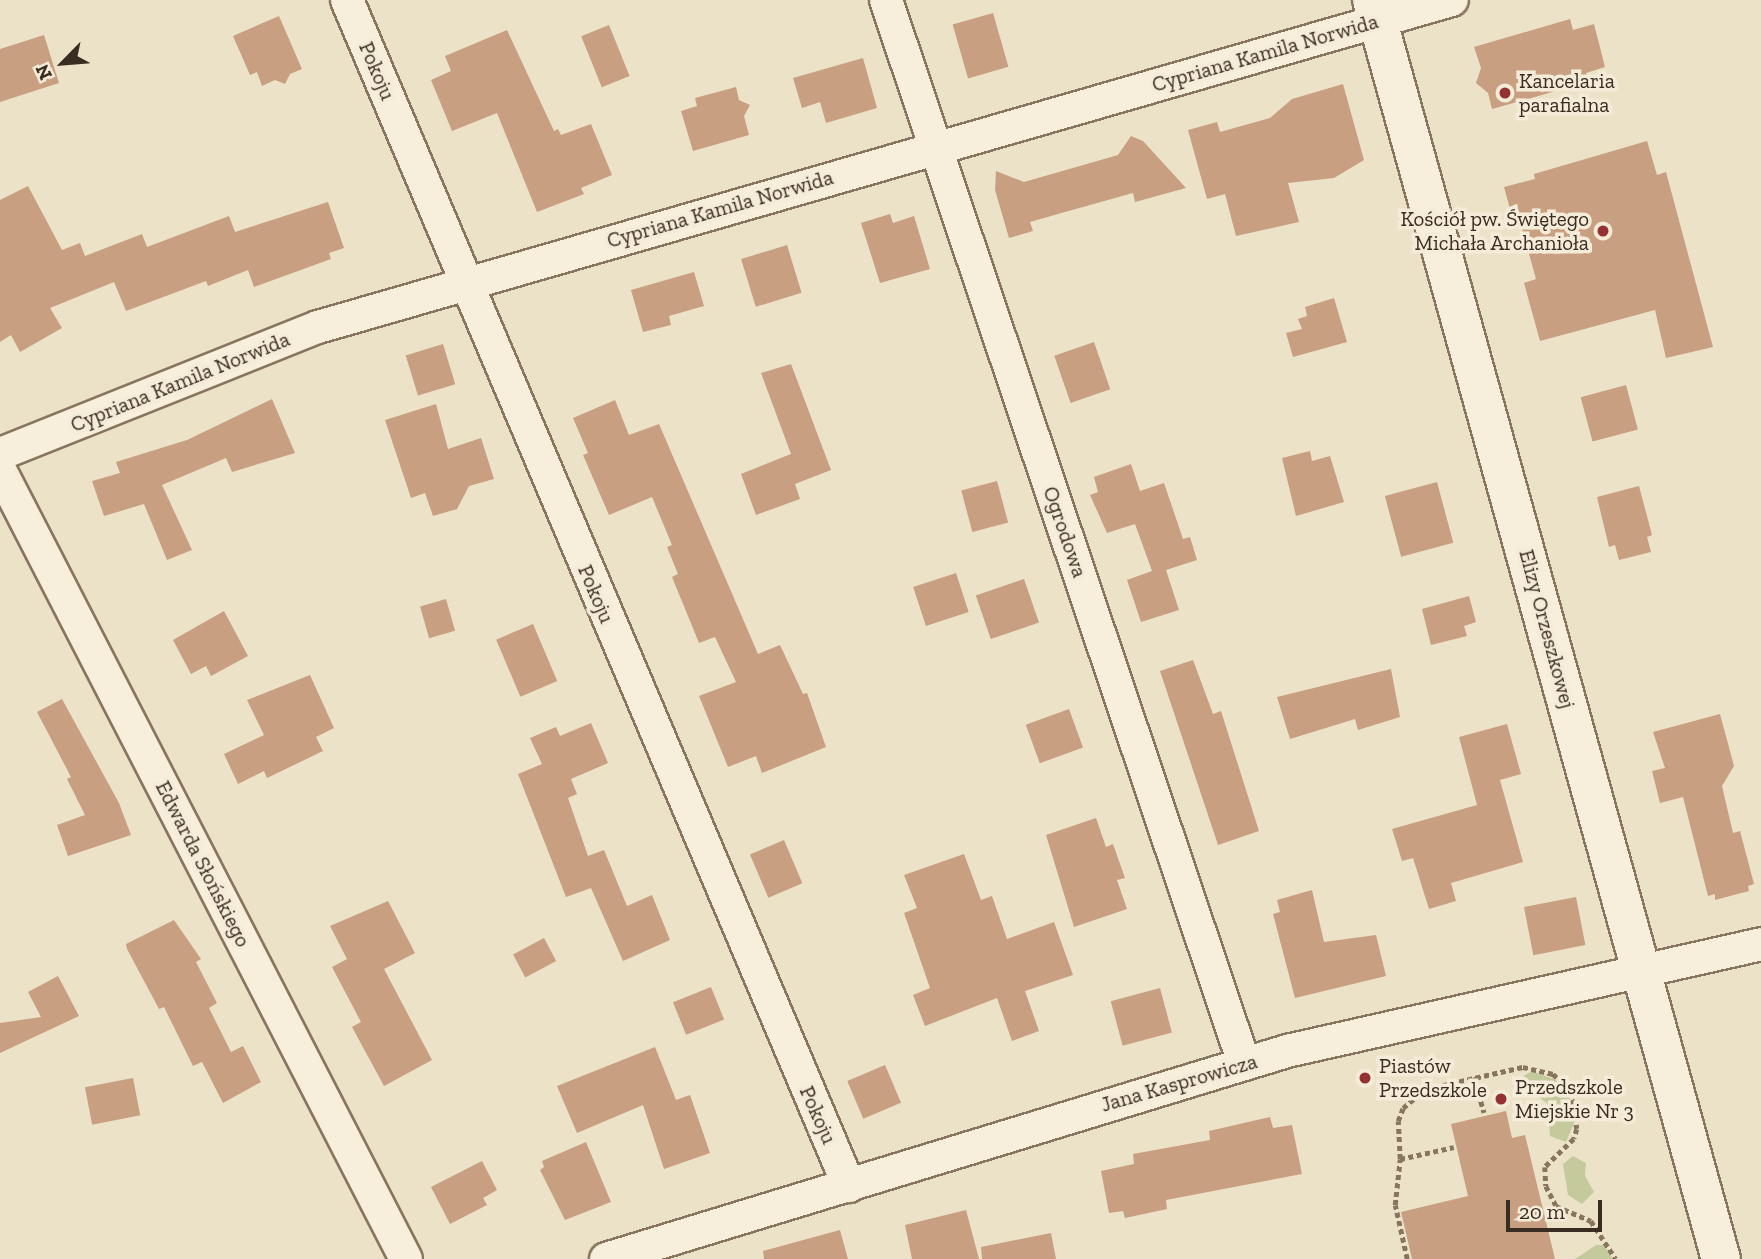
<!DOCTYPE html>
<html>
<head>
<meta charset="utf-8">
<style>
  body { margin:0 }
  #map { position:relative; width:1761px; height:1259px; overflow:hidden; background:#ece2c8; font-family:"Zilla Slab",serif }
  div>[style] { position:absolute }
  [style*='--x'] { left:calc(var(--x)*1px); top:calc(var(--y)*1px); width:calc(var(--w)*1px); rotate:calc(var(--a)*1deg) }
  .green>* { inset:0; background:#c4ca9c }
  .building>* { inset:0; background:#c89f80; transform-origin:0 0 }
  .path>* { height:4.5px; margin-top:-2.25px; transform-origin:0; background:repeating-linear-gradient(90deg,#88755e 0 5px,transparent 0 8.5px) }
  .roads { filter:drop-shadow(2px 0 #88755e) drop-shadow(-2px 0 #88755e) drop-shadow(0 2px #88755e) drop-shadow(0 -2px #88755e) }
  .minor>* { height:32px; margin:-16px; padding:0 16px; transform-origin:16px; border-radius:16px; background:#f7efdb }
  .tertiary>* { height:38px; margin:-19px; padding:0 19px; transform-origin:19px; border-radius:19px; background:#f7efdb }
  .dots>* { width:19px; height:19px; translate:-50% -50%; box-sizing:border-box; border:4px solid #f4ecd8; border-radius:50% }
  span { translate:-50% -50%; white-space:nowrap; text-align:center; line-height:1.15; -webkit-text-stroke:7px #f4ecd8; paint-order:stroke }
  .street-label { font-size:21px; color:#392d21 }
  .poi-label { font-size:21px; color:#392d21 }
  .left { translate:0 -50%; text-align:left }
  .right { translate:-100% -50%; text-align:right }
  .north { position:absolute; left:28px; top:28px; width:70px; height:70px; -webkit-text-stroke:5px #f4ecd8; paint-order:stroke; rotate:245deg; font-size:19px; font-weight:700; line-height:28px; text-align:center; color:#392d21 }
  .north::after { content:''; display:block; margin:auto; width:24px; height:32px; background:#392d21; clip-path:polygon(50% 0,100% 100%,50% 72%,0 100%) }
  .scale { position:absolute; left:1506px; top:1200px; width:96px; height:32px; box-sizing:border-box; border:4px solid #392d21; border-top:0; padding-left:9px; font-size:21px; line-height:24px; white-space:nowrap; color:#392d21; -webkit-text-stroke:5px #f4ecd8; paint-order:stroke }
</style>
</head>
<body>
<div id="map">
  <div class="green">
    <i style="clip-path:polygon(1532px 1071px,1556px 1080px,1569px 1094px,1574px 1123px,1566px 1142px,1550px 1136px,1547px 1103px,1522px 1085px,1522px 1077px)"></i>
    <i style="clip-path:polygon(1573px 1156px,1586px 1163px,1585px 1176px,1594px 1192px,1582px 1204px,1568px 1195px,1563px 1164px)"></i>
    <i style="clip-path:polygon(1596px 1245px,1604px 1245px,1613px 1259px,1575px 1259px)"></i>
  </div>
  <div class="building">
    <i style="left:993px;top:13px;width:56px;height:42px;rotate:74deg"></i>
    <i style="clip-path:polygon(279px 16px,302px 69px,290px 74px,285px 84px,275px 80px,262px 86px,257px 72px,250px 75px,233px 36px)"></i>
    <i style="clip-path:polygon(1570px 19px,1573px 30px,1594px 24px,1605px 67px,1586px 73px,1588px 82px,1492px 109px,1488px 93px,1476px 83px,1481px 68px,1474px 47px)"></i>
    <i style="left:609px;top:25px;width:55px;height:30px;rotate:68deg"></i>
    <i style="clip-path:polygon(507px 30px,554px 131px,558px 129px,561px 135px,591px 124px,612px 175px,581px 188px,584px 194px,537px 212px,497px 113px,452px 131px,431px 80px,451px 71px,445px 56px)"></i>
    <i style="clip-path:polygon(44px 35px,59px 83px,0 102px,0 49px)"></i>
    <i style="clip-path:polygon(863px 58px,877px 108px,826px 123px,820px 102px,802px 108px,793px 78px)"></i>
    <i style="clip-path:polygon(1343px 84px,1364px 160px,1334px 178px,1288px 183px,1299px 222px,1236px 236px,1225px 194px,1207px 199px,1188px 130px,1217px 122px,1220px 132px,1270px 118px,1292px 99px)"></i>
    <i style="clip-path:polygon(736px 87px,739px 100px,750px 105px,744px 116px,749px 135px,693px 151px,681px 111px,697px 106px,695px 98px)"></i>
    <i style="clip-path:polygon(1131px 136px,1143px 141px,1186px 188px,1135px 202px,1133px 193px,1065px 212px,1030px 222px,1033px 231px,1009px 238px,995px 190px,996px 171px,1024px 182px,1118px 155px)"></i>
    <i style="clip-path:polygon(1647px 141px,1657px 175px,1666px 172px,1713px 347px,1666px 358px,1655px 310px,1540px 341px,1524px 283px,1536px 279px,1519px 218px,1513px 220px,1504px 187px,1535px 179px,1534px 174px)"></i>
    <i style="clip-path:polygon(28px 186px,62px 250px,80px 243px,85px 256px,142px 234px,147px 247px,229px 216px,235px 232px,328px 202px,344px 248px,329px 253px,331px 259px,254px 287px,248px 270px,208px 286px,206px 281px,126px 311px,114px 282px,50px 308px,62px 328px,20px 352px,11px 335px,0 342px,0 200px)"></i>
    <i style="clip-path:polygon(890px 214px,893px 223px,914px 216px,930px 269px,880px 283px,861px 223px)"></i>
    <i style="left:787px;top:245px;width:50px;height:48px;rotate:73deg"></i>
    <i style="clip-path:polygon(694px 272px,704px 306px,669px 316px,671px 325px,643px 332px,631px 290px)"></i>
    <i style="clip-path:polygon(1334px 298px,1347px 342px,1293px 357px,1286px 333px,1302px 329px,1298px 319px,1307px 316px,1305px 307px)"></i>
    <i style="left:1094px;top:342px;width:50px;height:42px;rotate:71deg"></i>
    <i style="left:443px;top:344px;width:42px;height:39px;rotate:73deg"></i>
    <i style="clip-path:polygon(791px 364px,831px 470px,795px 484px,800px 499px,756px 515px,741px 474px,791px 454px,761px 373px)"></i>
    <i style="left:1626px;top:385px;width:46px;height:47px;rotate:75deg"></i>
    <i style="clip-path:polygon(272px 399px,295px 453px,232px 472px,226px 458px,162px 485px,192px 550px,167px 560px,144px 504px,104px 516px,92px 481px,120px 473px,116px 462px,187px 440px)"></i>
    <i style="clip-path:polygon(615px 400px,629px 435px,659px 424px,758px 654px,780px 645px,803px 694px,807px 693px,826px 747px,762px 773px,756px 756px,728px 767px,699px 696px,736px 682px,715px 637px,699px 643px,672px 577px,678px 574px,667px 547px,672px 545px,652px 497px,609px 515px,583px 455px,588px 453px,573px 418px)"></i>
    <i style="clip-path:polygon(436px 404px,448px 449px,481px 438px,494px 479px,469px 486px,457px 509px,433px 516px,425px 493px,411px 498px,385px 420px)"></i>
    <i style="clip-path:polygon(1310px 451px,1312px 461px,1330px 456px,1344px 502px,1296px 516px,1282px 458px)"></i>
    <i style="clip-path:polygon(1131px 464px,1140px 491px,1164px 483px,1183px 539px,1190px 537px,1197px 560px,1166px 570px,1179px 610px,1141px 622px,1127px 580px,1152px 571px,1135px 524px,1107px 533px,1090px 495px,1098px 492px,1094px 477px)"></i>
    <i style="left:997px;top:481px;width:43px;height:37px;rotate:75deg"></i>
    <i style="left:1437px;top:482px;width:63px;height:54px;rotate:75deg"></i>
    <i style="clip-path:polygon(1639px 486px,1652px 535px,1647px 537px,1651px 552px,1619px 560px,1615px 545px,1609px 547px,1597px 497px)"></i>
    <i style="left:956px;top:573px;width:41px;height:45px;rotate:72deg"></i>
    <i style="left:1024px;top:579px;width:46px;height:51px;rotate:71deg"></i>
    <i style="clip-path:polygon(1469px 596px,1476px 622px,1464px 626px,1467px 636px,1431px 645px,1422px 609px)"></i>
    <i style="left:446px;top:599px;width:33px;height:27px;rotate:74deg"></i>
    <i style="clip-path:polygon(224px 611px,248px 656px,211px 676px,206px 666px,191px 674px,173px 640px)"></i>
    <i style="left:533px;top:624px;width:62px;height:40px;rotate:67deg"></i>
    <i style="clip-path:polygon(1193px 660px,1213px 714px,1221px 711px,1259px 831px,1218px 845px,1160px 671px)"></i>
    <i style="clip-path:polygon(1391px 669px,1400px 717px,1358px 730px,1355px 719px,1290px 739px,1277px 697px)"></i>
    <i style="clip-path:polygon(310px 675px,334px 728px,316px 737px,323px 751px,267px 778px,264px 771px,238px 784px,224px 754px,264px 735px,247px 700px)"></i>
    <i style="clip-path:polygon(62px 699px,119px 803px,131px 835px,68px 856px,57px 825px,85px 815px,67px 779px,71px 777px,37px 712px)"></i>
    <i style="left:1069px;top:709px;width:41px;height:46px;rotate:70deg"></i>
    <i style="clip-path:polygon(1720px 714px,1734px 766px,1722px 786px,1733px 833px,1740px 831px,1754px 884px,1748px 886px,1749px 891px,1715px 900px,1715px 894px,1708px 896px,1683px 797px,1660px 803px,1652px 771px,1665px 768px,1653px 732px)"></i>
    <i style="clip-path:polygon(591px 723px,608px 763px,571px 779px,577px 794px,568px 798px,588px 856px,604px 850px,627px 906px,652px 895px,670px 940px,623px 961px,591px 888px,566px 897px,518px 774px,542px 764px,530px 738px,556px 727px,560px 736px)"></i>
    <i style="clip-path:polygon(1507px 724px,1521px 774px,1500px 780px,1523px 862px,1451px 883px,1456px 901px,1429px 909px,1413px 858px,1402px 861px,1392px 829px,1477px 805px,1459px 737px)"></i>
    <i style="clip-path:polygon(1096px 818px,1106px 847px,1113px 844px,1125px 878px,1117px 880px,1127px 909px,1074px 927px,1046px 835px)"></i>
    <i style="left:784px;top:840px;width:47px;height:37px;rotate:67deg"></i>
    <i style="clip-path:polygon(964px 854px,981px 900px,992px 896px,1007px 939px,1054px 922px,1073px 975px,1025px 991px,1039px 1031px,1012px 1041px,997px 998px,925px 1026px,913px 995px,930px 988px,904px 913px,917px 908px,904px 875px)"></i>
    <i style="clip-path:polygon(1312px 890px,1324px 942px,1376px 935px,1386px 976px,1295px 998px,1273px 914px,1280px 912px,1277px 900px)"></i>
    <i style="left:1576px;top:897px;width:49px;height:53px;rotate:79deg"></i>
    <i style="clip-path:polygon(388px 901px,415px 953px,384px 969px,432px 1060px,384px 1086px,352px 1027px,361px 1022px,332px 967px,347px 959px,330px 926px)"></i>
    <i style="clip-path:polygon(174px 920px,201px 959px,196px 962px,217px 1003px,209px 1008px,231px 1052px,243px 1046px,261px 1082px,223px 1103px,202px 1062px,193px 1066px,164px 1007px,159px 1009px,127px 949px,126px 944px)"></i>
    <i style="left:544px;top:938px;width:26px;height:35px;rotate:62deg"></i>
    <i style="clip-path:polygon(58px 976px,79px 1016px,0 1053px,0 1023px,41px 1017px,28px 992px)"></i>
    <i style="left:711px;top:987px;width:35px;height:41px;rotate:68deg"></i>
    <i style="left:1160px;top:988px;width:46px;height:51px;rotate:75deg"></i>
    <i style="clip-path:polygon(655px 1047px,676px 1100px,690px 1095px,710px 1153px,664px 1169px,643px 1105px,577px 1133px,557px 1086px)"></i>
    <i style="left:885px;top:1065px;width:41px;height:41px;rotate:67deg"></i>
    <i style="left:133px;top:1078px;width:38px;height:49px;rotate:79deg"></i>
    <i style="clip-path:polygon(1506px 1111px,1512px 1138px,1525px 1135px,1555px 1259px,1412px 1259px,1401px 1212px,1468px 1196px,1451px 1124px)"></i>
    <i style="clip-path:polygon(1270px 1117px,1273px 1128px,1292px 1125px,1302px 1174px,1166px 1200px,1167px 1209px,1125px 1218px,1123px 1211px,1109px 1213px,1101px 1171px,1134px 1164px,1133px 1154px,1210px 1140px,1209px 1131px)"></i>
    <i style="clip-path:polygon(586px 1142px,611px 1202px,565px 1220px,540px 1170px,544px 1167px,542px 1161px)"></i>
    <i style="clip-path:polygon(482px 1161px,497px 1190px,483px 1198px,487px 1205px,450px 1224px,431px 1187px)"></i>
    <i style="clip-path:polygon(966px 1210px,979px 1259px,912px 1259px,905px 1225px)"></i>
    <i style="clip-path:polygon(840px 1230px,848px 1259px,764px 1259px,763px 1251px)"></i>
    <i style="clip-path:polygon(1051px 1233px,1056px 1259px,982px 1259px,981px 1247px)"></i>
  </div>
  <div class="path">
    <i style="--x:1474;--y:1077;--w:37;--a:74"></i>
    <i style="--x:1400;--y:1159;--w:55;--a:-12.5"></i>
    <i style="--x:1407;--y:1259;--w:55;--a:-102.5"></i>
    <i style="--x:1395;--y:1205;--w:46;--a:-83.8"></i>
    <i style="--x:1400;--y:1159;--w:38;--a:-93"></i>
    <i style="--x:1398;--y:1121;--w:14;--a:-69"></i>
    <i style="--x:1403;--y:1108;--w:30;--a:-40"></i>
    <i style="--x:1426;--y:1089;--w:99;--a:-12.8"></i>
    <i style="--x:1523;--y:1067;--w:31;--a:13"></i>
    <i style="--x:1553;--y:1074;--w:25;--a:43"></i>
    <i style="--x:1571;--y:1091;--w:38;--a:81"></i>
    <i style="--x:1577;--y:1129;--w:10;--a:107"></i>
    <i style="--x:1574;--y:1139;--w:40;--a:136"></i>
    <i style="--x:1545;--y:1167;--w:19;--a:87"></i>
    <i style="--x:1546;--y:1186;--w:22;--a:63"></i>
    <i style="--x:1556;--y:1206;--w:38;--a:23"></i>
    <i style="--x:1591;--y:1221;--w:45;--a:56.7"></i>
  </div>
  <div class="roads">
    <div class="minor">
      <i style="--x:347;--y:0;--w:1288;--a:67.06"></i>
      <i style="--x:886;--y:0;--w:1122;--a:71.39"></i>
      <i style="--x:0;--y:454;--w:342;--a:-21.8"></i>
      <i style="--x:318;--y:327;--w:1180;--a:-16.09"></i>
      <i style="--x:0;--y:470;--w:887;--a:62.77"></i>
      <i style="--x:606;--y:1259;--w:712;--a:-16.98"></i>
      <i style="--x:1287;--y:1051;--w:486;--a:-12.7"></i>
    </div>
    <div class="tertiary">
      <i style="--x:1372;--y:0;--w:1306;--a:74.51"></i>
    </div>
  </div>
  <div class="dots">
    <i style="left:1505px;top:93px;background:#943231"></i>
    <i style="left:1603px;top:231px;background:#943231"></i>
    <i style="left:1365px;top:1078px;background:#943231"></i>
    <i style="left:1501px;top:1099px;background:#943231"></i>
  </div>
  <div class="street-label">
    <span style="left:1265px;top:53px;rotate:-16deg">Cypriana Kamila Norwida</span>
    <span style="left:377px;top:71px;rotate:67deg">Pokoju</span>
    <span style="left:720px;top:209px;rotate:-16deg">Cypriana Kamila Norwida</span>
    <span style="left:180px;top:382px;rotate:-22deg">Cypriana Kamila Norwida</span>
    <span style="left:1065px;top:532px;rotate:71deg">Ogrodowa</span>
    <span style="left:596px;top:594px;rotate:67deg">Pokoju</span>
    <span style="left:1547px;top:629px;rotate:75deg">Elizy Orzeszkowej</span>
    <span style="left:203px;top:864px;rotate:63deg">Edwarda Słońskiego</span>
    <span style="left:1179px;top:1083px;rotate:-16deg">Jana Kasprowicza</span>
    <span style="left:818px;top:1115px;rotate:66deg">Pokoju</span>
  </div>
  <div class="poi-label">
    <span class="left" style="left:1519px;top:93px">Kancelaria<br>parafialna</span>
    <span class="right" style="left:1589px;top:231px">Kościół pw. Świętego<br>Michała Archanioła</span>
    <span class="left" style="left:1379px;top:1078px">Piastów<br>Przedszkole</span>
    <span class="left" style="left:1515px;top:1099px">Przedszkole<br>Miejskie Nr 3</span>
  </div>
  <div class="north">N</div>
  <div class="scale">20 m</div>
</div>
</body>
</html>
